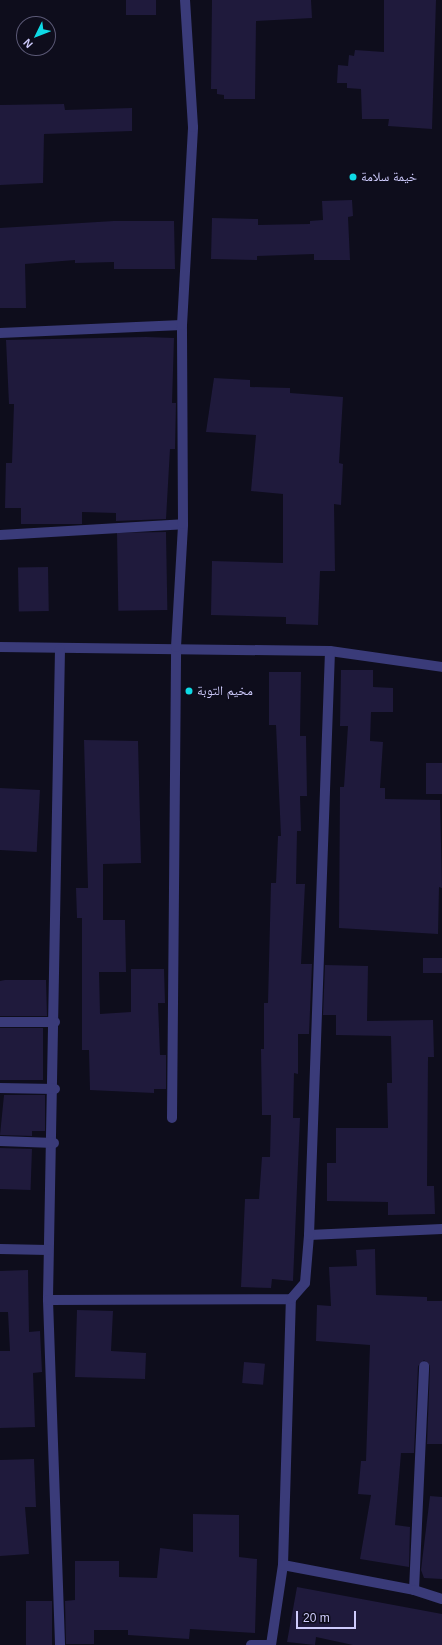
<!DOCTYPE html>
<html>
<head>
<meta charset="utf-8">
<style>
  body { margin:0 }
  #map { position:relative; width:442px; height:1645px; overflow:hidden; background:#0e0d1c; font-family:Helvetica,"Noto Naskh Arabic",sans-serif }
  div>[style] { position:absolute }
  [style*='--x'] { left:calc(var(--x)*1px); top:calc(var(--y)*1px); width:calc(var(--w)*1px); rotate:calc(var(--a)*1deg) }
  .building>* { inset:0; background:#1f1a3c; transform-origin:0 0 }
  .minor>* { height:10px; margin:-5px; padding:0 5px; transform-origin:5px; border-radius:5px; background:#3a3b79 }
  .dots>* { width:11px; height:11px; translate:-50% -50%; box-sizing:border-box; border:2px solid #0e0d1c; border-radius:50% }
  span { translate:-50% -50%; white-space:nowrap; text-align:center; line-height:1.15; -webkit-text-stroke:3px #0e0d1c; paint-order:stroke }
  .poi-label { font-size:13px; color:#cecbfc }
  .left { translate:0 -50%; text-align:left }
  .north { position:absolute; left:16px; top:16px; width:40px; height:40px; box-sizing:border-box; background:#0e0d1c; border:1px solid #5b5976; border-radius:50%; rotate:227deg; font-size:11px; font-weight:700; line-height:16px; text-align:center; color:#cecbfc }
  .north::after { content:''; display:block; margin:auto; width:14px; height:18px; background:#0edae5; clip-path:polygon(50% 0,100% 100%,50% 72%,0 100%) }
  .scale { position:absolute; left:296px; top:1611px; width:60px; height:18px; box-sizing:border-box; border:2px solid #cecbfc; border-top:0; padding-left:5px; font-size:12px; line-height:14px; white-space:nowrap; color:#cecbfc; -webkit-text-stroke:3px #0e0d1c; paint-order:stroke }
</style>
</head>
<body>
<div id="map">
  <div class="building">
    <i style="left:126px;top:0;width:30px;height:15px"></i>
    <i style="clip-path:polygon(212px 0,311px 0,312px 18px,256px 21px,255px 99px,224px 99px,224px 95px,217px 94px,217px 89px,211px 89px)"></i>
    <i style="clip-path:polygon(384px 0,436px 0,432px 129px,388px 126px,389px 119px,362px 119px,361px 89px,347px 88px,347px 83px,337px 83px,338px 65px,348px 66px,349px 55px,354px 56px,355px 50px,384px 52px)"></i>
    <i style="clip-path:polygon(64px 104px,65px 110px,132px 108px,132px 131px,44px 134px,43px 183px,0 185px,0 105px)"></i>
    <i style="clip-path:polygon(352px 200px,353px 216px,348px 217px,350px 260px,314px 260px,314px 254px,257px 256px,257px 260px,211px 259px,212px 218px,258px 219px,258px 225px,310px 224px,310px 221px,323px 220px,322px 201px)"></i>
    <i style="clip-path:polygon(114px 221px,174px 221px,175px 269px,114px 269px,114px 262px,75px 263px,75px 260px,25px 264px,26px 308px,0 308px,0 228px)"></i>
    <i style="clip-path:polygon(146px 337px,174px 338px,172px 403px,176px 403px,175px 449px,170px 449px,166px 519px,116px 521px,116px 513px,82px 512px,82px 524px,21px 524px,21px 508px,5px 508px,6px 463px,12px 463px,14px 404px,9px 404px,6px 340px)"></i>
    <i style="clip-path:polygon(214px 378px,250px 380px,250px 387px,290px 388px,290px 393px,343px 397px,339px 463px,343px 464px,341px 505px,334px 504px,335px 571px,320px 571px,318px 625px,286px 624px,286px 617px,211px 615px,212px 561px,283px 563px,283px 494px,251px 491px,256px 435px,206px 432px)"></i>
    <i style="left:166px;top:532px;width:78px;height:49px;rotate:89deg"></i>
    <i style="left:48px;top:567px;width:44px;height:30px;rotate:89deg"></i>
    <i style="clip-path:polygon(341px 670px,373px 670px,373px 687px,393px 688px,393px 712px,371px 712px,370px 741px,383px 742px,380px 788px,385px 788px,385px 799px,440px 800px,442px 888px,439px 887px,438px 934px,339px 928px,340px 787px,344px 787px,348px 726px,340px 726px)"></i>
    <i style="clip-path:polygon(269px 672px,301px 672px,300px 736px,306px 736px,307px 796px,300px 796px,301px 831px,297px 831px,296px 884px,305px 884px,301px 964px,312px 964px,309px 1034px,298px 1034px,298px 1074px,294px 1073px,293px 1118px,300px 1118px,293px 1281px,272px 1279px,271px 1288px,241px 1287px,245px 1199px,259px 1199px,262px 1157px,270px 1157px,271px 1115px,262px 1115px,261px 1049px,264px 1049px,264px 1003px,268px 1003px,271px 883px,276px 883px,278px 836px,281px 836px,276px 725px,269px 725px)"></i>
    <i style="clip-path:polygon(84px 740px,138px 741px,141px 863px,103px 864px,103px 920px,125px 920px,126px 972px,99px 972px,100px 1014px,131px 1012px,131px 969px,164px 969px,165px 1003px,158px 1003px,160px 1055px,166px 1055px,166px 1089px,154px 1089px,154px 1093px,90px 1090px,89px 1050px,82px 1050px,82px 918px,77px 918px,76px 888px,88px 888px)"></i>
    <i style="left:426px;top:763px;width:16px;height:31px"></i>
    <i style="left:0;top:788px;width:40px;height:62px;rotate:3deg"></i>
    <i style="left:423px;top:958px;width:19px;height:15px"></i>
    <i style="clip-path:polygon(325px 965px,368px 966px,367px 1021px,433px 1020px,434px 1057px,428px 1057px,427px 1186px,434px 1186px,435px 1214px,388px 1215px,388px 1202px,327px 1201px,327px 1163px,336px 1163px,336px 1128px,388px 1128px,387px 1083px,392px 1083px,391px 1036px,336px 1035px,336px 1015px,323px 1015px)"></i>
    <i style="clip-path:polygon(5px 980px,46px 980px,47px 1016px,0 1016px,0 981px)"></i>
    <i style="left:0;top:1028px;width:43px;height:52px"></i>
    <i style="clip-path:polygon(4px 1095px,45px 1095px,45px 1131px,32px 1131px,32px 1136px,0 1135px)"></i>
    <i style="left:0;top:1148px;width:32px;height:41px;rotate:2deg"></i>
    <i style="clip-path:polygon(375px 1249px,376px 1295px,427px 1297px,427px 1301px,442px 1301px,442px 1444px,427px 1444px,430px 1366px,424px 1360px,418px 1366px,414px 1453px,401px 1453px,395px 1525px,410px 1527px,409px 1567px,360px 1559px,371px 1495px,358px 1494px,361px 1461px,366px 1461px,370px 1345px,316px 1341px,317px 1305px,331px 1306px,329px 1267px,357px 1266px,356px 1250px)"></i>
    <i style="clip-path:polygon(28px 1270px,29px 1332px,40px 1331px,42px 1372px,33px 1373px,35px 1427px,0 1428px,0 1351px,10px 1351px,8px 1312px,0 1312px,0 1271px)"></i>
    <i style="clip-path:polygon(77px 1310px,113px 1311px,111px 1351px,146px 1353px,145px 1379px,75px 1377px)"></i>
    <i style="left:244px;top:1362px;width:21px;height:21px;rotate:5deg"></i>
    <i style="clip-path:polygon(34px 1459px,36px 1507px,25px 1507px,29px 1554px,0 1556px,0 1460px)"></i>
    <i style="clip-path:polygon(430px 1496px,442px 1497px,442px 1579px,424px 1578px,421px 1570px)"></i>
    <i style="clip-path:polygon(193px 1514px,239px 1515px,239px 1557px,257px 1559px,255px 1633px,190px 1629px,189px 1639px,128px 1635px,128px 1630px,94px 1630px,94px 1644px,66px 1644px,65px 1601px,75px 1600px,75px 1561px,119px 1561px,119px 1577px,157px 1578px,160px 1548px,193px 1552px)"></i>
    <i style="clip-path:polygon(297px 1587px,442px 1614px,442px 1645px,353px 1645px,316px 1637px,315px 1645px,287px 1642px)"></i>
    <i style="left:26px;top:1601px;width:26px;height:44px"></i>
  </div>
  <div class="minor">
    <i style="--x:0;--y:333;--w:182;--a:-2.5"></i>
    <i style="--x:0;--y:535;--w:183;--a:-3.4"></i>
    <i style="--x:0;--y:647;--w:330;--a:0.7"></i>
    <i style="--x:330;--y:651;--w:113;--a:8.1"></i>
    <i style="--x:60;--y:649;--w:651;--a:91.06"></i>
    <i style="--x:48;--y:1300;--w:345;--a:88"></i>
    <i style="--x:0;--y:1022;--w:55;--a:0"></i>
    <i style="--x:0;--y:1088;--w:55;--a:1"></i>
    <i style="--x:172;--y:1118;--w:471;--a:-89.5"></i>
    <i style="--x:176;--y:647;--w:123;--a:-86.7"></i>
    <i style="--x:183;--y:524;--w:199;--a:-90.3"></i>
    <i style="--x:182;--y:325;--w:198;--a:-86.8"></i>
    <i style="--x:193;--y:127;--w:127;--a:-93.6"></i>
    <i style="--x:0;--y:1141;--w:54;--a:2.1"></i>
    <i style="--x:309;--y:1235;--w:133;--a:-2.6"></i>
    <i style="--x:0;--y:1249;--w:48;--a:1.2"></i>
    <i style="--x:48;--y:1300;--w:243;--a:-0.2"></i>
    <i style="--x:283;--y:1565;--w:266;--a:-88.3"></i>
    <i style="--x:291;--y:1299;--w:21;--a:-49"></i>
    <i style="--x:305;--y:1283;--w:48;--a:-85.2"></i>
    <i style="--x:309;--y:1235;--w:584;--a:-87.94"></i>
    <i style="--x:414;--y:1590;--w:224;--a:-87.4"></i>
    <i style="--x:251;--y:1645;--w:18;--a:0"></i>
    <i style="--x:271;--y:1645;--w:81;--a:-81.5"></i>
    <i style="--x:283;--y:1565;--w:133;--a:10.8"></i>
    <i style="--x:414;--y:1590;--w:29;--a:18"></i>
  </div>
  <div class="dots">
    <i style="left:353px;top:177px;background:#0edae5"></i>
    <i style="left:189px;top:691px;background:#0edae5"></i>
  </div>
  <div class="poi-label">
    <span class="left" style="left:361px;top:177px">خيمة سلامة</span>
    <span class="left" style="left:197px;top:691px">مخيم التوبة</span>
  </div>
  <div class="north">N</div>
  <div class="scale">20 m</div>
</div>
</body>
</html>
